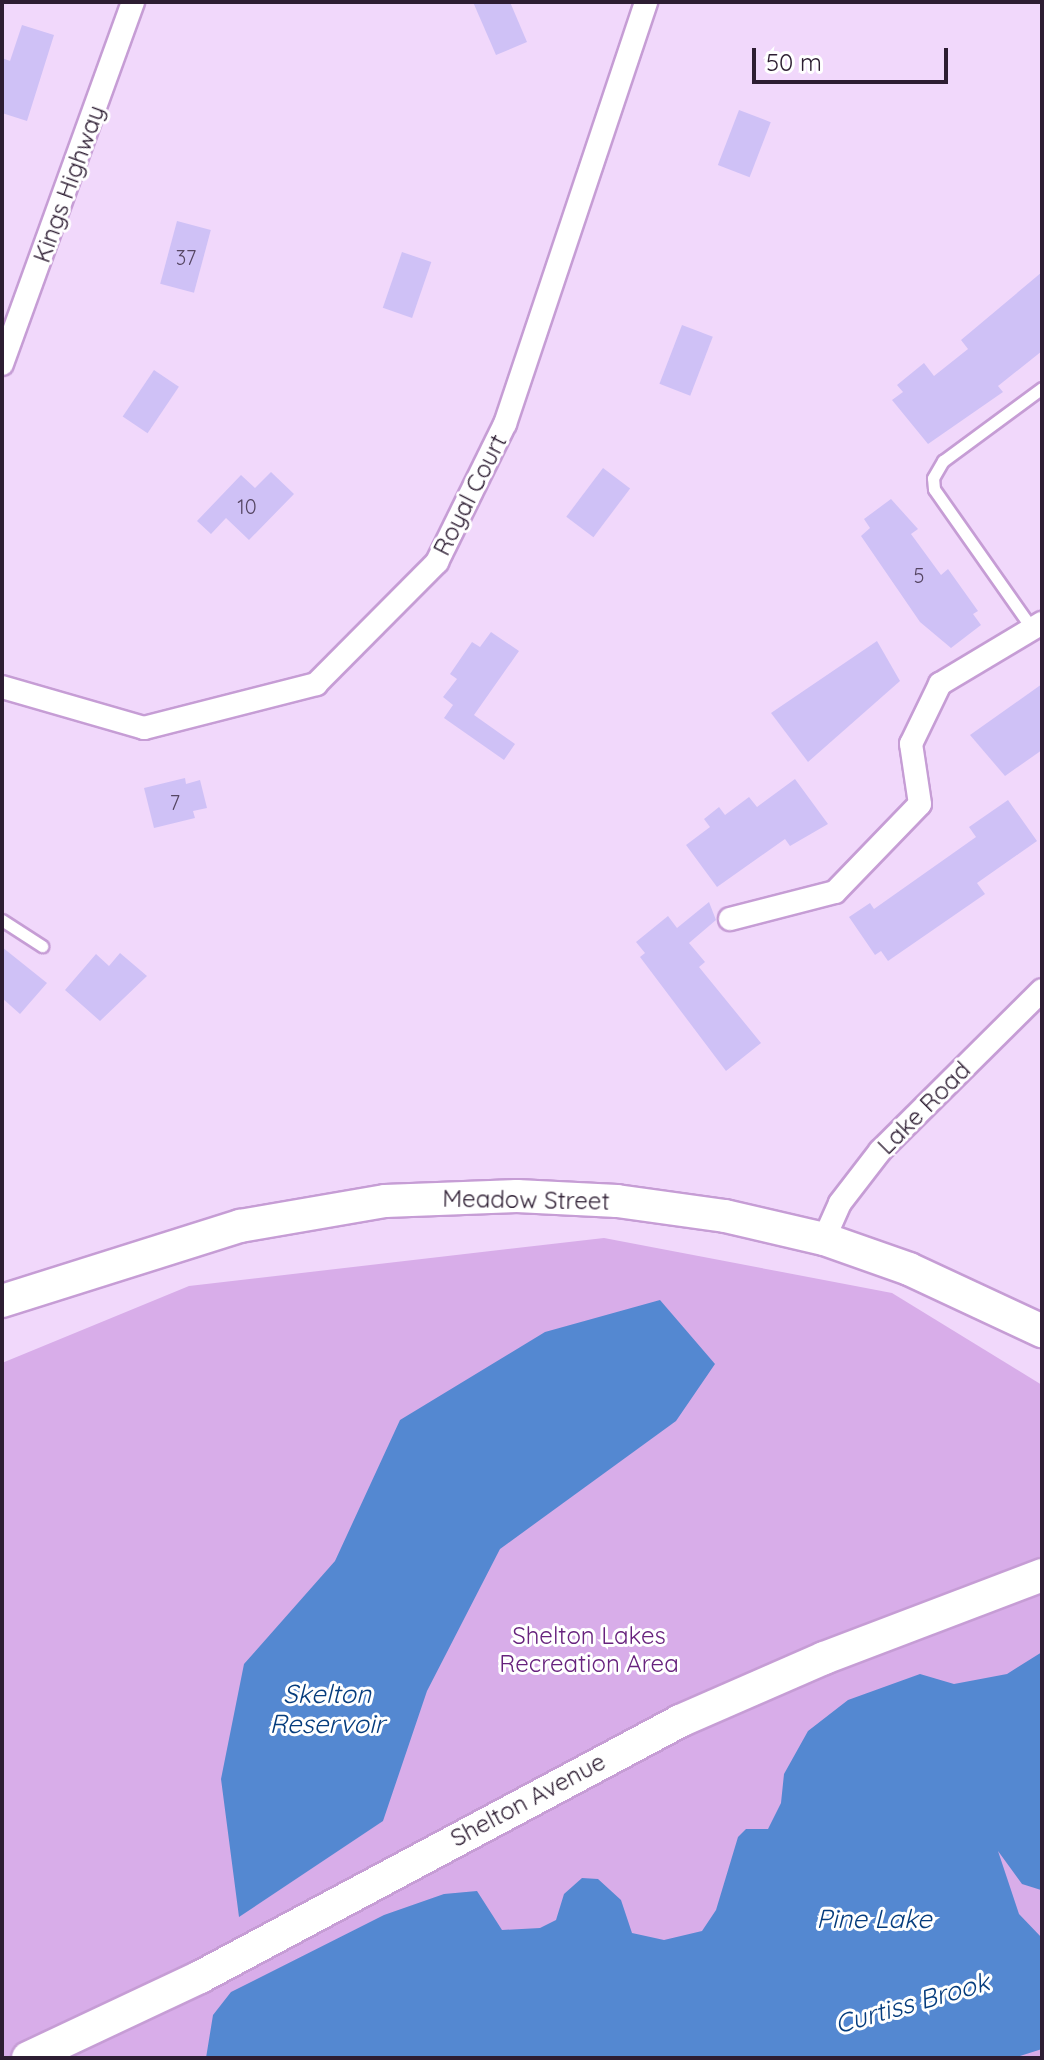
<!DOCTYPE html>
<html>
<head>
<meta charset="utf-8">
<style>
  body { margin:0 }
  #map { position:relative; width:1044px; height:2060px; overflow:hidden; background:#f1d8fb; font-family:Quicksand,sans-serif }
  div>[style] { position:absolute }
  [style*='--x'] { left:calc(var(--x)*1px); top:calc(var(--y)*1px); width:calc(var(--w)*1px); rotate:calc(var(--a)*1deg) }
  .green>* { inset:0; background:#d8ade9 }
  .water>* { inset:0; background:#5488d1 }
  .building>* { inset:0; background:#cfc1f6; transform-origin:0 0 }
  .roads { filter:drop-shadow(2px 0 #c69dd5) drop-shadow(-2px 0 #c69dd5) drop-shadow(0 2px #c69dd5) drop-shadow(0 -2px #c69dd5) }
  .lane>* { height:11px; margin:-5.5px; padding:0 5.5px; transform-origin:5.5px; border-radius:5.5px; background:#fff }
  .street>* { height:22px; margin:-11px; padding:0 11px; transform-origin:11px; border-radius:11px; background:#fff }
  .secondary>* { height:32px; margin:-16px; padding:0 16px; transform-origin:16px; border-radius:16px; background:#fff }
  span { translate:-50% -50%; white-space:nowrap; text-align:center; line-height:1.15; -webkit-text-stroke:6px #fff; paint-order:stroke }
  .number-label { font-size:20px; color:#564663 }
  .number-label span { -webkit-text-stroke-width:0 }
  .street-label { font-size:24px; color:#2d1d32 }
  .park-label { font-size:24px; color:#67227d }
  .water-label { font-size:26px; color:#053c7d; font-style:italic }
  .frame { position:absolute; inset:0; border:4px solid #2d1d32; pointer-events:none }
  .scale { position:absolute; left:752px; top:48px; width:196px; height:36px; box-sizing:border-box; border:4px solid #2d1d32; border-top:0; padding-left:10px; font-size:24px; line-height:28px; white-space:nowrap; color:#2d1d32; -webkit-text-stroke:6px #fff; paint-order:stroke }
</style>
</head>
<body>
<div id="map">
  <div class="green">
    <i style="clip-path:polygon(604px 1238px,892px 1293px,1042px 1385px,1042px 2058px,2px 2058px,2px 1363px,189px 1286px)"></i>
  </div>
  <div class="water">
    <i style="clip-path:polygon(660px 1300px,715px 1364px,676px 1421px,500px 1549px,427px 1691px,383px 1821px,239px 1917px,221px 1779px,244px 1664px,335px 1561px,400px 1420px,545px 1332px)"></i>
    <i style="clip-path:polygon(1042px 1652px,1041px 1890px,1022px 1884px,998px 1851px,1019px 1914px,1042px 1938px,1042px 2049px,1014px 2058px,206px 2058px,213px 2015px,231px 1992px,384px 1915px,444px 1894px,477px 1891px,502px 1930px,540px 1928px,556px 1920px,564px 1894px,582px 1878px,598px 1879px,621px 1900px,632px 1933px,664px 1940px,702px 1931px,716px 1910px,738px 1837px,746px 1829px,768px 1829px,781px 1803px,784px 1774px,808px 1731px,848px 1700px,920px 1674px,954px 1684px,1007px 1674px)"></i>
  </div>
  <div class="building">
    <i style="clip-path:polygon(473px 2px,510px 2px,527px 42px,496px 55px)"></i>
    <i style="clip-path:polygon(22px 25px,54px 35px,27px 121px,2px 113px,2px 58px,10px 61px)"></i>
    <i style="left:739px;top:110px;width:34px;height:59px;rotate:21deg"></i>
    <i style="left:177px;top:221px;width:35px;height:65px;rotate:15deg"></i>
    <i style="left:402px;top:252px;width:31px;height:59px;rotate:19deg"></i>
    <i style="clip-path:polygon(1042px 272px,1042px 351px,998px 386px,1003px 392px,928px 444px,892px 400px,903px 392px,897px 385px,924px 363px,934px 376px,968px 349px,961px 340px)"></i>
    <i style="left:682px;top:325px;width:33px;height:63px;rotate:21deg"></i>
    <i style="left:154px;top:370px;width:30px;height:56px;rotate:34deg"></i>
    <i style="left:603px;top:468px;width:34px;height:61px;rotate:37deg"></i>
    <i style="clip-path:polygon(271px 472px,294px 494px,249px 540px,226px 518px,211px 534px,197px 521px,241px 475px,255px 488px)"></i>
    <i style="clip-path:polygon(891px 499px,918px 529px,911px 534px,941px 575px,948px 569px,978px 611px,973px 614px,981px 625px,951px 648px,920px 622px,861px 536px,870px 528px,864px 519px)"></i>
    <i style="clip-path:polygon(491px 632px,519px 651px,474px 715px,515px 744px,504px 760px,444px 718px,453px 705px,443px 697px,457px 679px,450px 674px,472px 642px,480px 647px)"></i>
    <i style="clip-path:polygon(877px 641px,900px 681px,808px 762px,771px 713px)"></i>
    <i style="clip-path:polygon(1042px 684px,1042px 750px,1005px 776px,970px 735px)"></i>
    <i style="clip-path:polygon(185px 778px,186px 784px,200px 780px,207px 808px,193px 811px,195px 818px,154px 828px,144px 788px)"></i>
    <i style="clip-path:polygon(795px 779px,828px 824px,790px 846px,785px 839px,717px 887px,686px 845px,710px 827px,704px 819px,719px 807px,725px 815px,749px 797px,757px 807px)"></i>
    <i style="clip-path:polygon(1008px 800px,1037px 841px,977px 883px,985px 894px,888px 961px,881px 951px,875px 955px,849px 917px,870px 903px,874px 909px,976px 837px,969px 827px)"></i>
    <i style="clip-path:polygon(709px 902px,716px 920px,689px 943px,705px 962px,699px 967px,761px 1043px,726px 1071px,640px 957px,645px 953px,636px 942px,668px 916px,677px 928px)"></i>
    <i style="clip-path:polygon(2px 947px,47px 983px,20px 1014px,2px 998px)"></i>
    <i style="clip-path:polygon(120px 953px,147px 976px,100px 1021px,65px 990px,96px 954px,109px 966px)"></i>
  </div>
  <div class="roads">
    <div class="lane">
      <i style="--x:1033;--y:630;--w:172;--a:-125.1"></i>
      <i style="--x:934;--y:489;--w:11;--a:-95"></i>
      <i style="--x:933;--y:478;--w:20;--a:-60"></i>
      <i style="--x:943;--y:461;--w:123;--a:-36.4"></i>
      <i style="--x:2;--y:920;--w:48;--a:33"></i>
    </div>
    <div class="street">
      <i style="--x:2;--y:364;--w:385;--a:-70.1"></i>
      <i style="--x:2;--y:687;--w:148;--a:16.1"></i>
      <i style="--x:144;--y:728;--w:178;--a:-14.3"></i>
      <i style="--x:316;--y:684;--w:172;--a:-45.2"></i>
      <i style="--x:437;--y:562;--w:154;--a:-63.8"></i>
      <i style="--x:505;--y:424;--w:445;--a:-71.5"></i>
      <i style="--x:730;--y:919;--w:108;--a:-14.4"></i>
      <i style="--x:835;--y:892;--w:122;--a:-46"></i>
      <i style="--x:920;--y:804;--w:61;--a:-98.5"></i>
      <i style="--x:911;--y:744;--w:67;--a:-64.2"></i>
      <i style="--x:940;--y:684;--w:119;--a:-30.9"></i>
      <i style="--x:824;--y:1239;--w:39;--a:-66"></i>
      <i style="--x:840;--y:1203;--w:66;--a:-52.4"></i>
      <i style="--x:880;--y:1151;--w:228;--a:-44.8"></i>
    </div>
    <div class="secondary">
      <i style="--x:2;--y:1301;--w:250;--a:-17.5"></i>
      <i style="--x:240;--y:1226;--w:147;--a:-9.8"></i>
      <i style="--x:385;--y:1201;--w:132;--a:-2.2"></i>
      <i style="--x:517;--y:1196;--w:100;--a:2.9"></i>
      <i style="--x:617;--y:1201;--w:109;--a:7.9"></i>
      <i style="--x:725;--y:1216;--w:102;--a:13.1"></i>
      <i style="--x:824;--y:1239;--w:90;--a:19.4"></i>
      <i style="--x:909;--y:1269;--w:147;--a:25"></i>
      <i style="--x:28;--y:2058;--w:190;--a:-25.2"></i>
      <i style="--x:200;--y:1977;--w:544;--a:-28.07"></i>
      <i style="--x:680;--y:1721;--w:157;--a:-23.6"></i>
      <i style="--x:824;--y:1658;--w:233;--a:-20.8"></i>
    </div>
  </div>
  <div class="number-label">
    <span style="left:186px;top:257px">37</span>
    <span style="left:247px;top:506px">10</span>
    <span style="left:919px;top:575px">5</span>
    <span style="left:175px;top:802px">7</span>
  </div>
  <div class="street-label">
    <span style="left:69px;top:184px;rotate:-70deg">Kings Highway</span>
    <span style="left:470px;top:495px;rotate:-63deg">Royal Court</span>
    <span style="left:924px;top:1108px;rotate:-45deg">Lake Road</span>
    <span style="left:526px;top:1200px;rotate:1deg">Meadow Street</span>
    <span style="left:528px;top:1800px;rotate:-28deg">Shelton Avenue</span>
  </div>
  <div class="park-label">
    <span style="left:589px;top:1650px">Shelton Lakes<br>Recreation Area</span>
  </div>
  <div class="water-label">
    <span style="left:327px;top:1709px">Skelton<br>Reservoir</span>
    <span style="left:874px;top:1919px">Pine Lake</span>
    <span style="left:912px;top:2003px;rotate:-16deg">Curtiss Brook</span>
  </div>
  <div class="frame"></div>
  <div class="scale">50 m</div>
</div>
</body>
</html>
